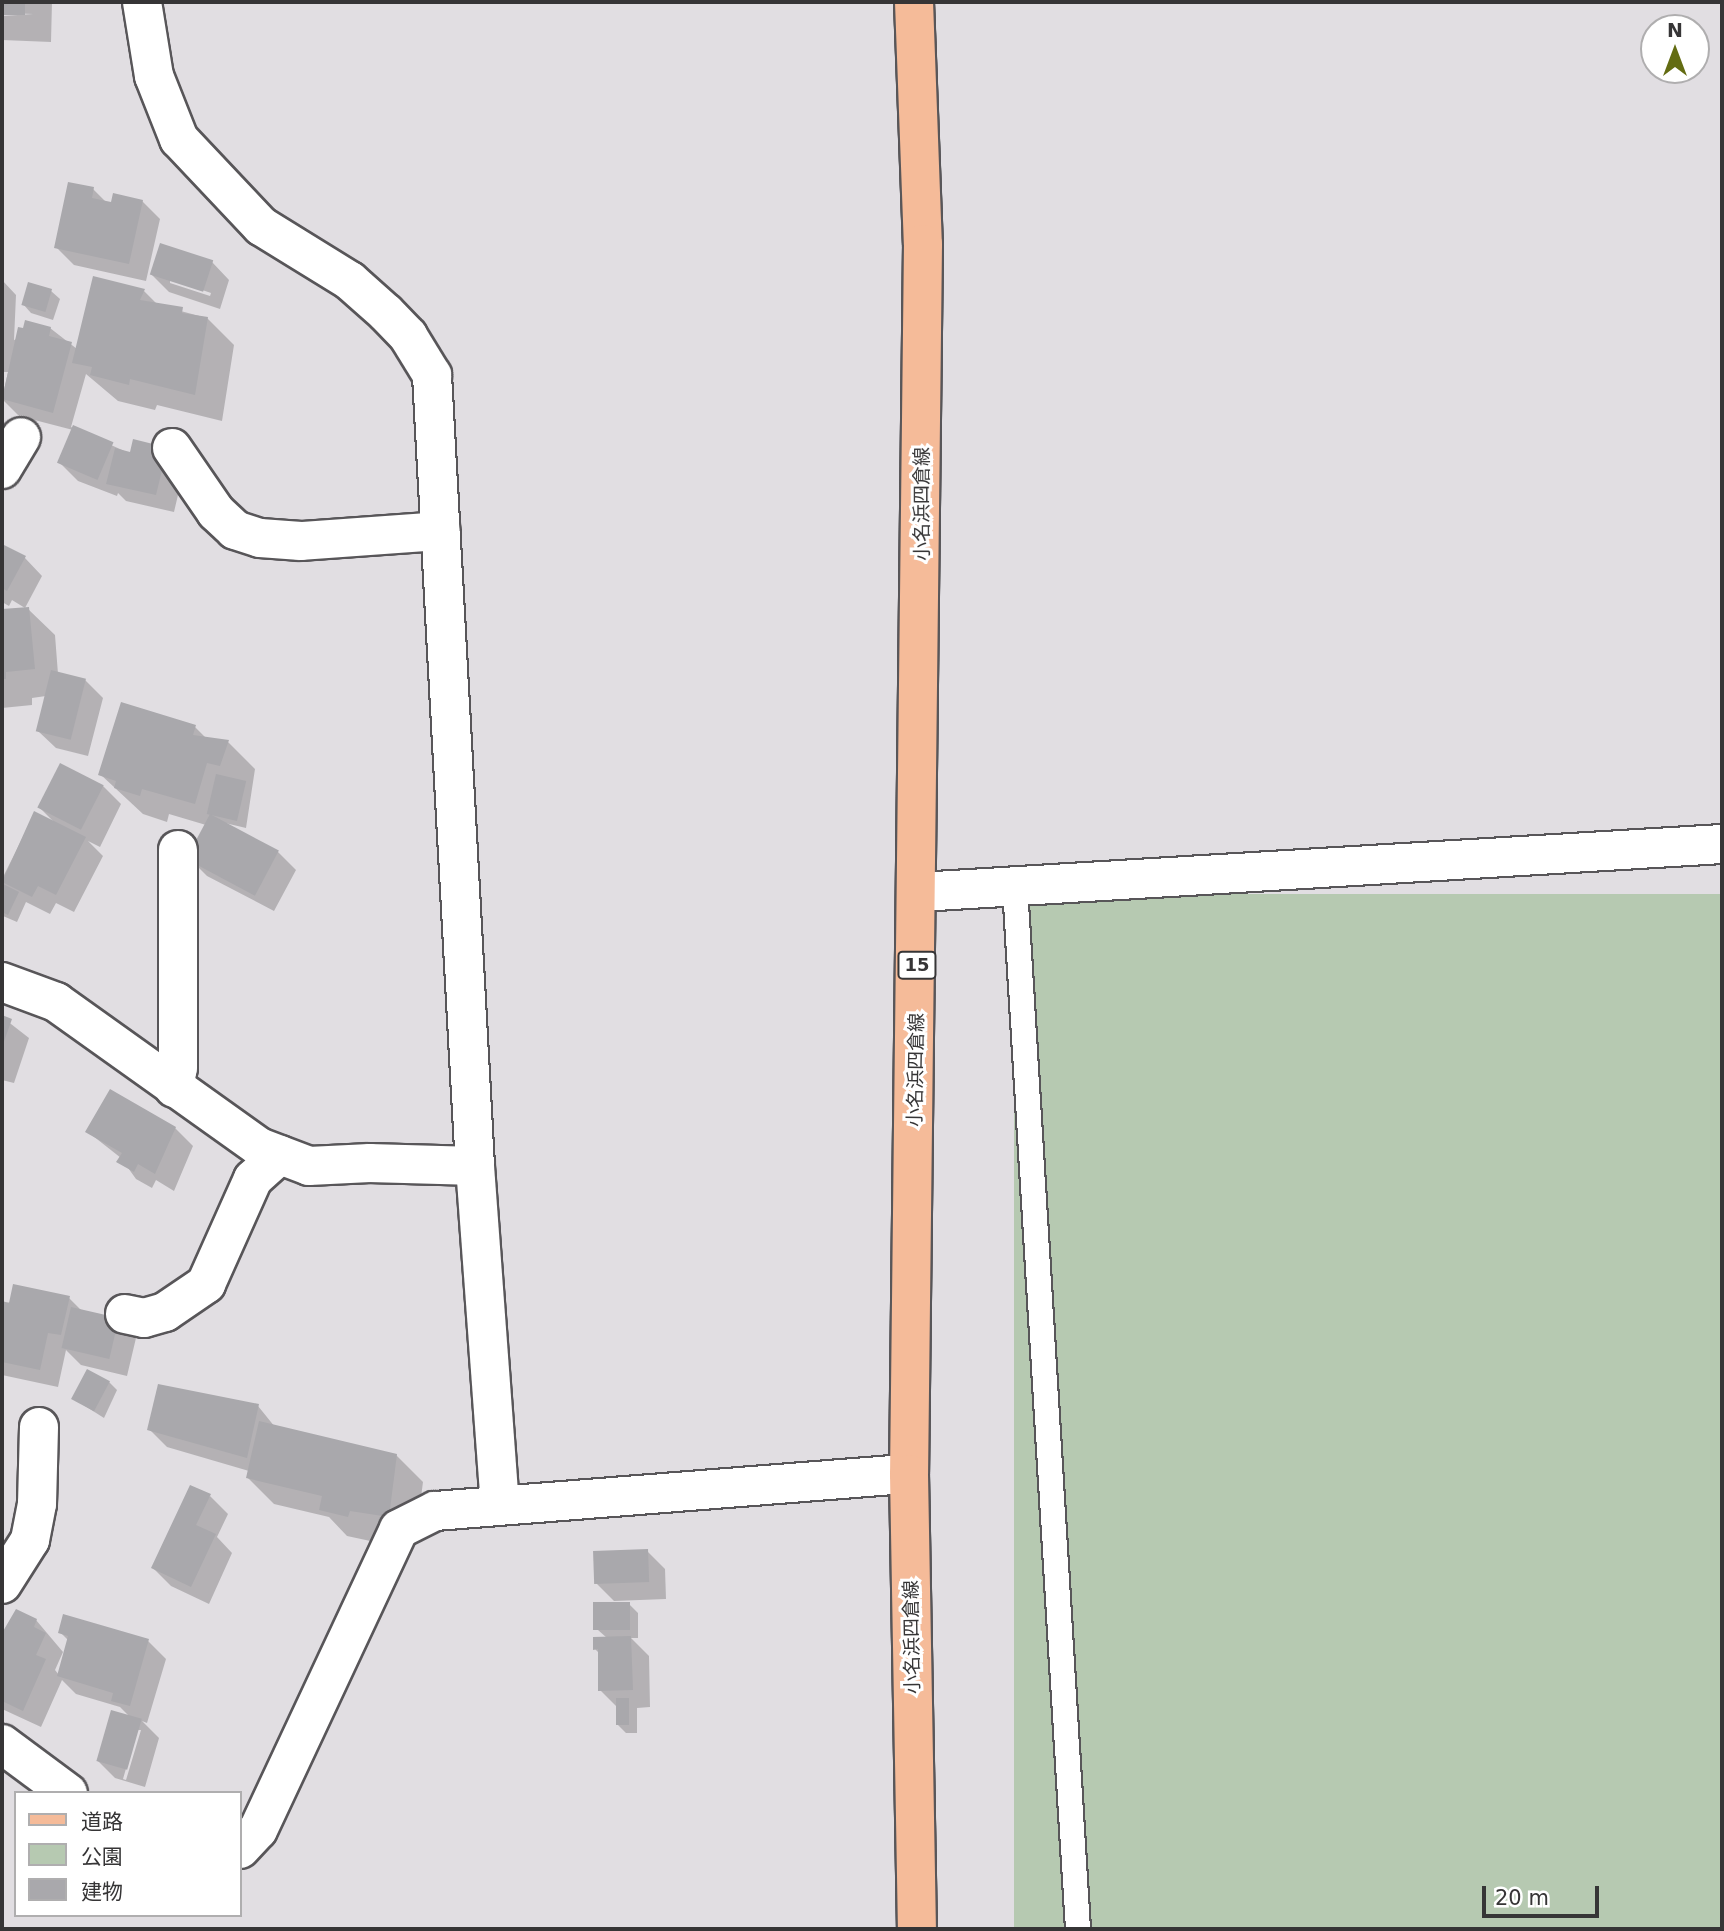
<!DOCTYPE html>
<html>
<head>
<meta charset="utf-8">
<style>
  body { margin:0 }
  #map { position:relative; width:1724px; height:1931px; overflow:hidden; background:#e1dee2; font-family:"DejaVu Sans","Noto Sans JP",sans-serif }
  div>[style] { position:absolute }
  [style*='--x'] { left:calc(var(--x)*1px); top:calc(var(--y)*1px); width:calc(var(--w)*1px); rotate:calc(var(--a)*1deg) }
  .green>* { inset:0; background:#b6c9b1; transform-origin:0 0 }
  .shadow>* { inset:0; background:#0003 }
  .building>* { inset:0; background:#a9a8ac; transform-origin:0 0 }
  .roads { filter:drop-shadow(2px 0 #585659) drop-shadow(-2px 0 #585659) drop-shadow(0 2px #585659) drop-shadow(0 -2px #585659) }
  .service>* { height:24px; margin:-12px; padding:0 12px; transform-origin:12px; border-radius:12px; background:#fff }
  .minor>* { height:38px; margin:-19px; padding:0 19px; transform-origin:19px; border-radius:19px; background:#fff }
  .primary>* { height:38px; margin:-19px; padding:0 19px; transform-origin:19px; border-radius:19px; background:#f5bb99 }
  span { translate:-50% -50%; white-space:nowrap; text-align:center; line-height:1.15; -webkit-text-stroke:6px #fff; paint-order:stroke }
  .shield-label span { padding:2px 5px; background:#fff; border:2px solid; border-radius:5px; -webkit-text-stroke-width:0 }
  .shield-label { font-size:18px; color:#363536; font-weight:700 }
  .street-label { font-size:19px; color:#363536 }
  .frame { position:absolute; inset:0; border:4px solid #363536; pointer-events:none }
  .legend { position:absolute; left:14px; top:1791px; width:228px; height:126px; box-sizing:border-box; background:#fff; border:2px solid #afaeaf; margin:0; padding:9px 12px; list-style:none; font-size:21px; color:#363536 }
  .legend li { display:flex; align-items:center; gap:14px; height:35px }
  .legend b { width:35px; border:2px solid #afaeaf }
  .north { position:absolute; left:1640px; top:14px; width:70px; height:70px; box-sizing:border-box; background:#fff; border:2px solid #afaeaf; border-radius:50%; rotate:0deg; font-size:19px; font-weight:700; line-height:28px; text-align:center; color:#363536 }
  .north::after { content:''; display:block; margin:auto; width:24px; height:32px; background:#636c12; clip-path:polygon(50% 0,100% 100%,50% 72%,0 100%) }
  .scale { position:absolute; left:1482px; top:1886px; width:117px; height:32px; box-sizing:border-box; border:4px solid #363536; border-top:0; padding-left:9px; font-size:21px; line-height:24px; white-space:nowrap; color:#363536; -webkit-text-stroke:5px #fff; paint-order:stroke }
</style>
</head>
<body>
<div id="map">
  <div class="green">
    <i style="left:1722px;top:894px;width:1035px;height:708px;rotate:90deg"></i>
  </div>
  <div class="shadow">
    <i style="clip-path:polygon(2px 2px,52px 2px,51px 42px,2px 40px,2px 16px,33px 14px,2px 13px)"></i>
    <i style="clip-path:polygon(93px 189px,107px 203px,142px 201px,160px 219px,146px 281px,74px 265px,56px 247px)"></i>
    <i style="clip-path:polygon(evenodd,212px 262px,229px 280px,220px 309px,169px 292px,151px 274px,212px 262px,170px 279px,211px 293px,210px 296px,170px 283px,170px 279px)"></i>
    <i style="clip-path:polygon(2px 280px,16px 295px,14px 340px,50px 328px,77px 349px,144px 291px,158px 305px,207px 318px,234px 345px,222px 421px,157px 405px,155px 410px,118px 401px,86px 374px,71px 427px,131px 454px,156px 447px,182px 478px,174px 512px,126px 501px,118px 493px,117px 496px,78px 481px,60px 463px,73px 430px,19px 416px,2px 399px,8px 372px,2px 372px)"></i>
    <i style="clip-path:polygon(51px 291px,60px 299px,53px 320px,31px 313px,23px 304px)"></i>
    <i style="clip-path:polygon(2px 546px,25px 558px,42px 576px,25px 608px,12px 600px,9px 606px,2px 602px)"></i>
    <i style="clip-path:polygon(28px 609px,55px 635px,58px 674px,85px 680px,103px 698px,88px 756px,56px 748px,38px 731px,46px 696px,32px 698px,32px 705px,2px 708px,2px 611px)"></i>
    <i style="clip-path:polygon(195px 727px,207px 739px,228px 742px,255px 769px,246px 828px,225px 823px,278px 852px,296px 870px,274px 911px,207px 876px,189px 858px,206px 825px,169px 814px,167px 822px,143px 814px,100px 774px)"></i>
    <i style="clip-path:polygon(103px 786px,121px 804px,100px 847px,88px 841px,103px 856px,74px 912px,56px 903px,50px 914px,26px 902px,17px 922px,3px 916px,2px 879px,35px 813px,54px 822px,40px 808px)"></i>
    <i style="clip-path:polygon(2px 1017px,29px 1038px,14px 1083px,2px 1080px)"></i>
    <i style="clip-path:polygon(175px 1128px,193px 1146px,174px 1191px,156px 1180px,152px 1188px,136px 1179px,121px 1158px,88px 1132px)"></i>
    <i style="clip-path:polygon(69px 1298px,82px 1311px,118px 1320px,136px 1338px,127px 1376px,81px 1365px,66px 1350px,58px 1387px,2px 1375px,2px 1303px)"></i>
    <i style="clip-path:polygon(109px 1382px,117px 1390px,104px 1418px,74px 1399px)"></i>
    <i style="clip-path:polygon(258px 1406px,275px 1427px,396px 1455px,423px 1482px,415px 1543px,376px 1537px,375px 1542px,347px 1536px,329px 1517px,274px 1504px,248px 1478px,249px 1471px,167px 1447px,149px 1429px)"></i>
    <i style="clip-path:polygon(210px 1496px,228px 1514px,217px 1537px,232px 1553px,209px 1604px,171px 1586px,153px 1568px)"></i>
    <i style="clip-path:polygon(647px 1551px,665px 1569px,666px 1599px,614px 1601px,596px 1583px)"></i>
    <i style="clip-path:polygon(629px 1604px,638px 1613px,638px 1638px,631px 1638px,649px 1656px,650px 1707px,637px 1708px,637px 1733px,626px 1733px,617px 1724px,617px 1707px,600px 1690px,600px 1654px,595px 1649px,607px 1638px,598px 1630px)"></i>
    <i style="clip-path:polygon(evenodd,36px 1620px,63px 1652px,55px 1670px,59px 1675px,69px 1641px,60px 1632px,148px 1641px,166px 1659px,147px 1723px,142px 1721px,159px 1738px,145px 1787px,115px 1778px,97px 1760px,130px 1717px,120px 1707px,76px 1694px,62px 1680px,41px 1727px,2px 1709px,2px 1635px,36px 1620px,137px 1730px,141px 1730px,126px 1780px,123px 1779px,137px 1730px)"></i>
  </div>
  <div class="building">
    <i style="left:2px;top:2px;width:23px;height:13px"></i>
    <i style="clip-path:polygon(68px 182px,94px 187px,92px 198px,111px 202px,113px 193px,143px 200px,129px 264px,54px 248px)"></i>
    <i style="left:160px;top:243px;width:56px;height:33px;rotate:18deg"></i>
    <i style="clip-path:polygon(93px 276px,145px 289px,140px 300px,183px 307px,182px 313px,208px 317px,195px 395px,130px 379px,129px 385px,90px 375px,92px 367px,72px 363px)"></i>
    <i style="left:28px;top:282px;width:25px;height:24px;rotate:16deg"></i>
    <i style="clip-path:polygon(25px 320px,51px 327px,49px 336px,72px 342px,53px 413px,2px 399px,18px 327px,23px 328px)"></i>
    <i style="left:73px;top:425px;width:44px;height:41px;rotate:23deg"></i>
    <i style="clip-path:polygon(133px 439px,157px 445px,155px 456px,165px 458px,156px 495px,106px 484px,115px 448px,130px 452px)"></i>
    <i style="clip-path:polygon(2px 544px,26px 556px,7px 591px,2px 588px)"></i>
    <i style="clip-path:polygon(29px 607px,35px 669px,6px 672px,6px 679px,2px 679px,2px 609px)"></i>
    <i style="left:51px;top:670px;width:36px;height:63px;rotate:14deg"></i>
    <i style="clip-path:polygon(121px 702px,196px 725px,193px 735px,229px 740px,220px 766px,207px 763px,195px 804px,142px 789px,140px 796px,114px 788px,116px 781px,98px 775px)"></i>
    <i style="left:60px;top:763px;width:49px;height:50px;rotate:27deg"></i>
    <i style="left:216px;top:774px;width:31px;height:41px;rotate:13deg"></i>
    <i style="clip-path:polygon(34px 811px,86px 837px,56px 895px,38px 886px,32px 897px,2px 882px)"></i>
    <i style="left:210px;top:814px;width:78px;height:51px;rotate:28deg"></i>
    <i style="clip-path:polygon(3px 884px,19px 892px,8px 915px,2px 912px)"></i>
    <i style="clip-path:polygon(2px 1015px,12px 1019px,2px 1047px)"></i>
    <i style="clip-path:polygon(110px 1089px,176px 1127px,155px 1174px,138px 1164px,134px 1172px,116px 1162px,122px 1153px,85px 1132px)"></i>
    <i style="clip-path:polygon(13px 1284px,70px 1296px,61px 1335px,48px 1333px,40px 1370px,2px 1362px,2px 1301px,9px 1303px)"></i>
    <i style="left:71px;top:1307px;width:49px;height:42px;rotate:13deg"></i>
    <i style="left:87px;top:1369px;width:26px;height:34px;rotate:28deg"></i>
    <i style="clip-path:polygon(158px 1384px,259px 1404px,247px 1458px,147px 1430px)"></i>
    <i style="clip-path:polygon(259px 1421px,397px 1454px,389px 1517px,350px 1511px,348px 1517px,319px 1510px,322px 1496px,246px 1478px)"></i>
    <i style="clip-path:polygon(190px 1485px,211px 1494px,196px 1525px,216px 1534px,191px 1587px,151px 1568px)"></i>
    <i style="left:648px;top:1549px;width:33px;height:55px;rotate:88deg"></i>
    <i style="left:630px;top:1602px;width:28px;height:37px;rotate:90deg"></i>
    <i style="clip-path:polygon(16px 1609px,37px 1619px,34px 1627px,46px 1633px,36px 1655px,46px 1659px,23px 1711px,2px 1701px,2px 1633px)"></i>
    <i style="clip-path:polygon(63px 1614px,149px 1639px,130px 1706px,111px 1701px,113px 1693px,57px 1676px,68px 1636px,58px 1633px)"></i>
    <i style="clip-path:polygon(631px 1636px,633px 1690px,598px 1691px,598px 1649px,593px 1650px,593px 1637px)"></i>
    <i style="left:616px;top:1698px;width:13px;height:27px"></i>
    <i style="left:111px;top:1710px;width:32px;height:53px;rotate:16deg"></i>
  </div>
  <div class="roads">
    <div class="service">
      <i style="--x:1015;--y:887;--w:1044;--a:86.54"></i>
    </div>
    <div class="minor">
      <i style="--x:142;--y:2;--w:75;--a:80.8"></i>
      <i style="--x:154;--y:76;--w:68;--a:68.4"></i>
      <i style="--x:179;--y:139;--w:120;--a:46.7"></i>
      <i style="--x:261;--y:226;--w:105;--a:31.7"></i>
      <i style="--x:350;--y:281;--w:48;--a:41.6"></i>
      <i style="--x:386;--y:313;--w:32;--a:46"></i>
      <i style="--x:408;--y:336;--w:46;--a:58.4"></i>
      <i style="--x:432;--y:375;--w:792;--a:86.89"></i>
      <i style="--x:475;--y:1166;--w:339;--a:85.8"></i>
      <i style="--x:172;--y:448;--w:78;--a:55.5"></i>
      <i style="--x:216;--y:512;--w:26;--a:43"></i>
      <i style="--x:235;--y:530;--w:26;--a:18"></i>
      <i style="--x:260;--y:538;--w:41;--a:4.2"></i>
      <i style="--x:301;--y:541;--w:140;--a:-4.1"></i>
      <i style="--x:2;--y:469;--w:37;--a:-59"></i>
      <i style="--x:919;--y:892;--w:804;--a:-3.42"></i>
      <i style="--x:2;--y:982;--w:58;--a:20.3"></i>
      <i style="--x:56;--y:1002;--w:249;--a:35.5"></i>
      <i style="--x:259;--y:1147;--w:53;--a:20.8"></i>
      <i style="--x:309;--y:1166;--w:61;--a:-2.8"></i>
      <i style="--x:370;--y:1163;--w:105;--a:1.6"></i>
      <i style="--x:174;--y:1088;--w:20;--a:-79"></i>
      <i style="--x:178;--y:1068;--w:218;--a:-90"></i>
      <i style="--x:125;--y:1314;--w:19;--a:12"></i>
      <i style="--x:144;--y:1318;--w:22;--a:-16"></i>
      <i style="--x:165;--y:1312;--w:50;--a:-34.3"></i>
      <i style="--x:206;--y:1284;--w:115;--a:-65.9"></i>
      <i style="--x:253;--y:1179;--w:36;--a:-42"></i>
      <i style="--x:2;--y:1584;--w:52;--a:-57.5"></i>
      <i style="--x:30;--y:1540;--w:37;--a:-79"></i>
      <i style="--x:37;--y:1504;--w:77;--a:-88.5"></i>
      <i style="--x:2;--y:1744;--w:82;--a:36.6"></i>
      <i style="--x:240;--y:1849;--w:26;--a:-47"></i>
      <i style="--x:258;--y:1830;--w:332;--a:-64.9"></i>
      <i style="--x:399;--y:1529;--w:40;--a:-26.6"></i>
      <i style="--x:435;--y:1511;--w:475;--a:-4.5"></i>
    </div>
    <div class="primary">
      <i style="--x:914;--y:2;--w:242;--a:87.9"></i>
      <i style="--x:923;--y:244;--w:1230;--a:90.65"></i>
      <i style="--x:909;--y:1474;--w:455;--a:89"></i>
    </div>
  </div>
  <div class="shield-label">
    <span style="left:917px;top:965px">15</span>
  </div>
  <div class="street-label">
    <span style="left:922px;top:504px;rotate:-90deg">小名浜四倉線</span>
    <span style="left:916px;top:1070px;rotate:-89deg">小名浜四倉線</span>
    <span style="left:912px;top:1637px;rotate:-91deg">小名浜四倉線</span>
  </div>
  <div class="frame"></div>
  <ul class="legend">
  <li><b style="height:9px;background:#f5bb99"></b>道路</li>
  <li><b style="height:19px;background:#b6c9b1"></b>公園</li>
  <li><b style="height:19px;background:#a9a8ac"></b>建物</li>
  </ul>
  <div class="north">N</div>
  <div class="scale">20 m</div>
</div>
</body>
</html>
